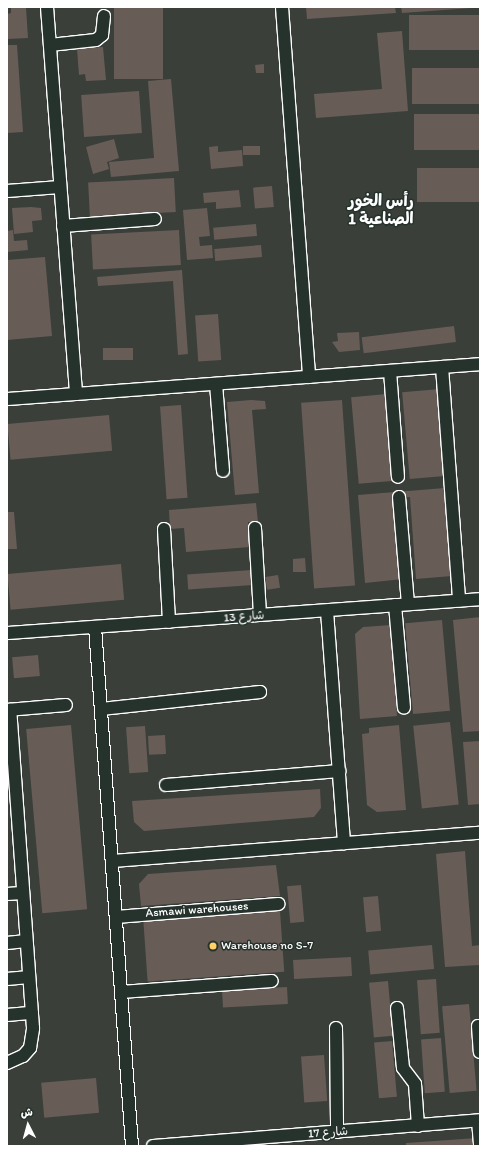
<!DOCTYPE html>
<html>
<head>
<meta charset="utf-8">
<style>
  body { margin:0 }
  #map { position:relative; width:487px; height:1153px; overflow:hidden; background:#3a3f3a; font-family:Itim,"Playpen Sans Arabic",sans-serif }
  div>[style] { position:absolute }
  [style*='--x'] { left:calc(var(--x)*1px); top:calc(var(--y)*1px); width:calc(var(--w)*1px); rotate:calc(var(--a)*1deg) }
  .building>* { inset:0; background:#685c57; transform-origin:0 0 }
  .roads { filter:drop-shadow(1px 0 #fff) drop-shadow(-1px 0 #fff) drop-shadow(0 1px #fff) drop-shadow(0 -1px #fff) }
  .minor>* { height:12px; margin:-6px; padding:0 6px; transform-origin:6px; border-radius:6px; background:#26332d }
  .dots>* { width:11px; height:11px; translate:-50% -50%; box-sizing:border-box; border:2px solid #26332d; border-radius:50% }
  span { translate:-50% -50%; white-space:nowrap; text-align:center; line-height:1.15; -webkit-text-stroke:3px #26332d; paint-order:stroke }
  .street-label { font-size:12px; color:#fff }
  .poi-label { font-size:12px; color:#fff }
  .left { translate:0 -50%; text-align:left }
  .district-label { font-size:16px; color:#fff; font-weight:700 }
  .frame { position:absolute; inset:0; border:8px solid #fff; pointer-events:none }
  .north { position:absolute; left:8px; top:1105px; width:40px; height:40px; -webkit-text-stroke:3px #26332d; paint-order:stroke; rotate:354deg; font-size:11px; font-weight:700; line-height:16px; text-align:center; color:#fff }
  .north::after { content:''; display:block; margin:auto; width:14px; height:18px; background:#fff; clip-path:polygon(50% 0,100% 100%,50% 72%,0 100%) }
</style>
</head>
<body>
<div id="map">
  <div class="building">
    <i style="clip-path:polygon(11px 7px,26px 7px,28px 38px,8px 39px,7px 14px,11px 13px)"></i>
    <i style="left:114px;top:7px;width:49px;height:72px"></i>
    <i style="clip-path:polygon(306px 7px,395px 7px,396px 13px,307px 19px)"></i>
    <i style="clip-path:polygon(401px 7px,472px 7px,472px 8px,402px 13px)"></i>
    <i style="left:480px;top:15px;width:35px;height:71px;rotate:90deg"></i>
    <i style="clip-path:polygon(402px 31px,408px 111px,316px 118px,314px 94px,382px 89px,377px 33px)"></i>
    <i style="clip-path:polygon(7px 45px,17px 45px,23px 132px,7px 133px)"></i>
    <i style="clip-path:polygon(103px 47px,106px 80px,86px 81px,85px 74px,79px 75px,77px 49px)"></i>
    <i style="clip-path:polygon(264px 64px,264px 73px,256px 73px,255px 65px)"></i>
    <i style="left:480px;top:68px;width:36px;height:68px;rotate:90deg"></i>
    <i style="clip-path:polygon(171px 79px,179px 171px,111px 177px,109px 162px,154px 158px,148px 81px)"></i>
    <i style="left:139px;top:91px;width:42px;height:58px;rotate:86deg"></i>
    <i style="left:480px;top:114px;width:36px;height:66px;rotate:90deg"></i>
    <i style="clip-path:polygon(114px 139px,119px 158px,107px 162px,109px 169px,93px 174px,86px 147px)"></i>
    <i style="clip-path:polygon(218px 146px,218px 152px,242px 150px,243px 166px,211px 169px,209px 147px)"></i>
    <i style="left:260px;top:146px;width:9px;height:17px;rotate:90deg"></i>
    <i style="left:480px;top:168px;width:34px;height:63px;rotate:90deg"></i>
    <i style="left:174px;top:178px;width:34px;height:86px;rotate:87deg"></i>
    <i style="left:272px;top:186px;width:21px;height:19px;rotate:85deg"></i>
    <i style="clip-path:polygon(239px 190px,241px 207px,216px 209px,216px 202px,204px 203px,203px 193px)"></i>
    <i style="clip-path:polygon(31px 207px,41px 208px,42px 220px,32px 221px,33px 232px,14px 234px,12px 208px)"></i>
    <i style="clip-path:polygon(207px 208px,210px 236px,199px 237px,200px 246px,212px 245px,213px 258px,187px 260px,183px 210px)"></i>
    <i style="left:256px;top:224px;width:12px;height:43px;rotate:85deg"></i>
    <i style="clip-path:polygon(13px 230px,14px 241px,27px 240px,28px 250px,7px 252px,7px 231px)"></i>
    <i style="left:179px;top:230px;width:35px;height:88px;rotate:87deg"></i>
    <i style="left:261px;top:245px;width:12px;height:47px;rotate:85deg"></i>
    <i style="clip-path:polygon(45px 257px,52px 336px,7px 340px,7px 260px)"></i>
    <i style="clip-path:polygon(182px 270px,188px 354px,178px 355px,173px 281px,98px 286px,97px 277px)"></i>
    <i style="left:218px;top:314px;width:46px;height:23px;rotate:86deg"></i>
    <i style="left:454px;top:326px;width:16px;height:93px;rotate:83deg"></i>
    <i style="clip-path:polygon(359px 332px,360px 350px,339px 352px,332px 342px,338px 341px,337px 333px)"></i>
    <i style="left:133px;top:348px;width:12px;height:30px;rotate:90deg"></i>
    <i style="left:440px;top:389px;width:87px;height:38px;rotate:85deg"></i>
    <i style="left:387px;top:394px;width:87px;height:36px;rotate:85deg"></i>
    <i style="clip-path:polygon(251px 400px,265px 401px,266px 409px,252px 410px,259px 493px,235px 495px,227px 402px)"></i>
    <i style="left:342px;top:400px;width:186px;height:41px;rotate:86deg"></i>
    <i style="left:181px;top:405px;width:93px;height:21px;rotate:86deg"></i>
    <i style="left:109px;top:415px;width:36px;height:102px;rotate:85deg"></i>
    <i style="clip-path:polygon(445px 488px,452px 576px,416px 579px,410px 497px,396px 498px,403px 579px,365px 583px,358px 495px)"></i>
    <i style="clip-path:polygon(256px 503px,258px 522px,248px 522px,250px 547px,186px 552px,184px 528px,170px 529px,169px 510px)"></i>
    <i style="clip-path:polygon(7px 512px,14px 512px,17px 549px,7px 549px)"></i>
    <i style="clip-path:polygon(305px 558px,306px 572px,293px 572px,293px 559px)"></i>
    <i style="left:121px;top:564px;width:36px;height:114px;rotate:85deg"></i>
    <i style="left:252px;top:570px;width:15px;height:65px;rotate:86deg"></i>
    <i style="left:278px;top:575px;width:13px;height:13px;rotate:81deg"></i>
    <i style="clip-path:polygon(480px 617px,480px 731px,463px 732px,453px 620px)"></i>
    <i style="left:442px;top:620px;width:91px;height:37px;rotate:85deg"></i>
    <i style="clip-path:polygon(391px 625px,397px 716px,360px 719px,355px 634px,363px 627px)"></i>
    <i style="left:38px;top:655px;width:21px;height:26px;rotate:85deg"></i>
    <i style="left:450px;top:722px;width:83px;height:37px;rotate:84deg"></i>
    <i style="left:71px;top:725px;width:185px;height:45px;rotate:85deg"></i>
    <i style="clip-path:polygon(399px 725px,406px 810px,377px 812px,367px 805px,362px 734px,369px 733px,369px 728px)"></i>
    <i style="left:145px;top:726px;width:46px;height:19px;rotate:86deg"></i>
    <i style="left:165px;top:735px;width:19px;height:17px;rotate:87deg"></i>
    <i style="clip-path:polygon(480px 741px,480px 804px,468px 805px,463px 742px)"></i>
    <i style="clip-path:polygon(320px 789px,321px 808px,314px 817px,144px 831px,134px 822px,132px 801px)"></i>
    <i style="clip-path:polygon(465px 851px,472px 946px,480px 945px,480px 965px,445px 967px,436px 854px)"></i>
    <i style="clip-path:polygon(276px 865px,280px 896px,141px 906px,139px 884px,148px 874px)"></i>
    <i style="left:301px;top:885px;width:37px;height:14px;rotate:85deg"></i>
    <i style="left:378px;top:896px;width:35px;height:15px;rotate:85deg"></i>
    <i style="left:280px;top:911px;width:61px;height:137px;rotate:86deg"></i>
    <i style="left:432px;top:945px;width:24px;height:64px;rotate:85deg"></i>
    <i style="left:351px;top:957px;width:19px;height:58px;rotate:87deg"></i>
    <i style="left:436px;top:979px;width:54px;height:19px;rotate:86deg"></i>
    <i style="left:388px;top:981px;width:55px;height:19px;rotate:85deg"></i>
    <i style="left:287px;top:987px;width:17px;height:65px;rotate:87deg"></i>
    <i style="left:469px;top:1004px;width:87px;height:27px;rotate:85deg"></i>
    <i style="left:441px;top:1038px;width:54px;height:20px;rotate:86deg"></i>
    <i style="left:392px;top:1041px;width:56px;height:18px;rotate:85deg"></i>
    <i style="left:324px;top:1055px;width:46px;height:23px;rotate:86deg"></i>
    <i style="left:96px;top:1078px;width:35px;height:55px;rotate:85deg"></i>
    <i style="clip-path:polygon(477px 1138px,478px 1146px,406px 1146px,406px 1143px)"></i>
  </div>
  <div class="roads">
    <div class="minor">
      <i style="--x:47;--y:7;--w:388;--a:85.7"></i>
      <i style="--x:282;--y:7;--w:371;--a:85.8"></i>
      <i style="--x:50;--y:45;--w:46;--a:-6.2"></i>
      <i style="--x:96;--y:40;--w:8;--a:-40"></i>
      <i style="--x:102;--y:35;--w:19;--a:-84"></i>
      <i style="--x:7;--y:191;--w:53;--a:-4.3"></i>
      <i style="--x:63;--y:226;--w:92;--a:-4.4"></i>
      <i style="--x:442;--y:367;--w:234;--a:85.8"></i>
      <i style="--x:390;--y:371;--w:106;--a:85.7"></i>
      <i style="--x:216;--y:384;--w:87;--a:85.4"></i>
      <i style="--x:7;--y:399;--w:474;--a:-4.2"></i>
      <i style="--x:399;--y:497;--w:107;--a:85.2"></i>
      <i style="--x:255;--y:528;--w:87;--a:86.7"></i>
      <i style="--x:164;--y:529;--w:93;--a:86.9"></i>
      <i style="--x:395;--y:605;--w:103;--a:85"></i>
      <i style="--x:327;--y:611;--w:233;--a:85.8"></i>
      <i style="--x:95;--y:627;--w:520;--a:85.92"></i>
      <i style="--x:7;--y:633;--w:474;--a:-4.1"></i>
      <i style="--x:101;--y:709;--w:160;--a:-6.1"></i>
      <i style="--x:7;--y:710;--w:59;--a:-4.8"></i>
      <i style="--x:166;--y:785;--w:174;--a:-4.6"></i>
      <i style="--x:112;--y:861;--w:369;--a:-4.4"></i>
      <i style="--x:7;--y:894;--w:15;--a:-4"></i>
      <i style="--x:116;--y:917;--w:163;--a:-4.6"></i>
      <i style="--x:7;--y:943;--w:19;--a:-6"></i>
      <i style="--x:7;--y:979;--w:22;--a:-5"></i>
      <i style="--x:121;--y:992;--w:151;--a:-4.2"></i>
      <i style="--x:397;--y:1008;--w:60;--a:84.3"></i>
      <i style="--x:403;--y:1068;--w:20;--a:53"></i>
      <i style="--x:415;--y:1084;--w:42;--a:85.9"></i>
      <i style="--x:7;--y:1015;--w:25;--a:-5"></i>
      <i style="--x:478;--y:1026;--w:26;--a:86"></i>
      <i style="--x:336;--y:1028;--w:104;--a:89.4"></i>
      <i style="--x:7;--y:1063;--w:17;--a:-24"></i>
      <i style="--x:23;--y:1056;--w:11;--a:-49"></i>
      <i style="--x:30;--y:1048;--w:20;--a:-81"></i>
      <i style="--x:33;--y:1028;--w:319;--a:-94.1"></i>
      <i style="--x:478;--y:1121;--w:25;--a:85"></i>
      <i style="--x:153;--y:1146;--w:328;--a:-4.5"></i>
    </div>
  </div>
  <div class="dots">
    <i style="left:213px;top:946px;background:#ffd166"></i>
  </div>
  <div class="street-label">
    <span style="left:244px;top:617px;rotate:-4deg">شارع 13</span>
    <span style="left:197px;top:910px;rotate:-4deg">Asmawi warehouses</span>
    <span style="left:328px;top:1133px;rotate:-4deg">شارع 17</span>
  </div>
  <div class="poi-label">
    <span class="left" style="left:221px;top:946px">Warehouse no S-7</span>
  </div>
  <div class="district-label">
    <span style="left:381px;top:210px">رأس الخور<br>الصناعية 1</span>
  </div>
  <div class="frame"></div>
  <div class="north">ش</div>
</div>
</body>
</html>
